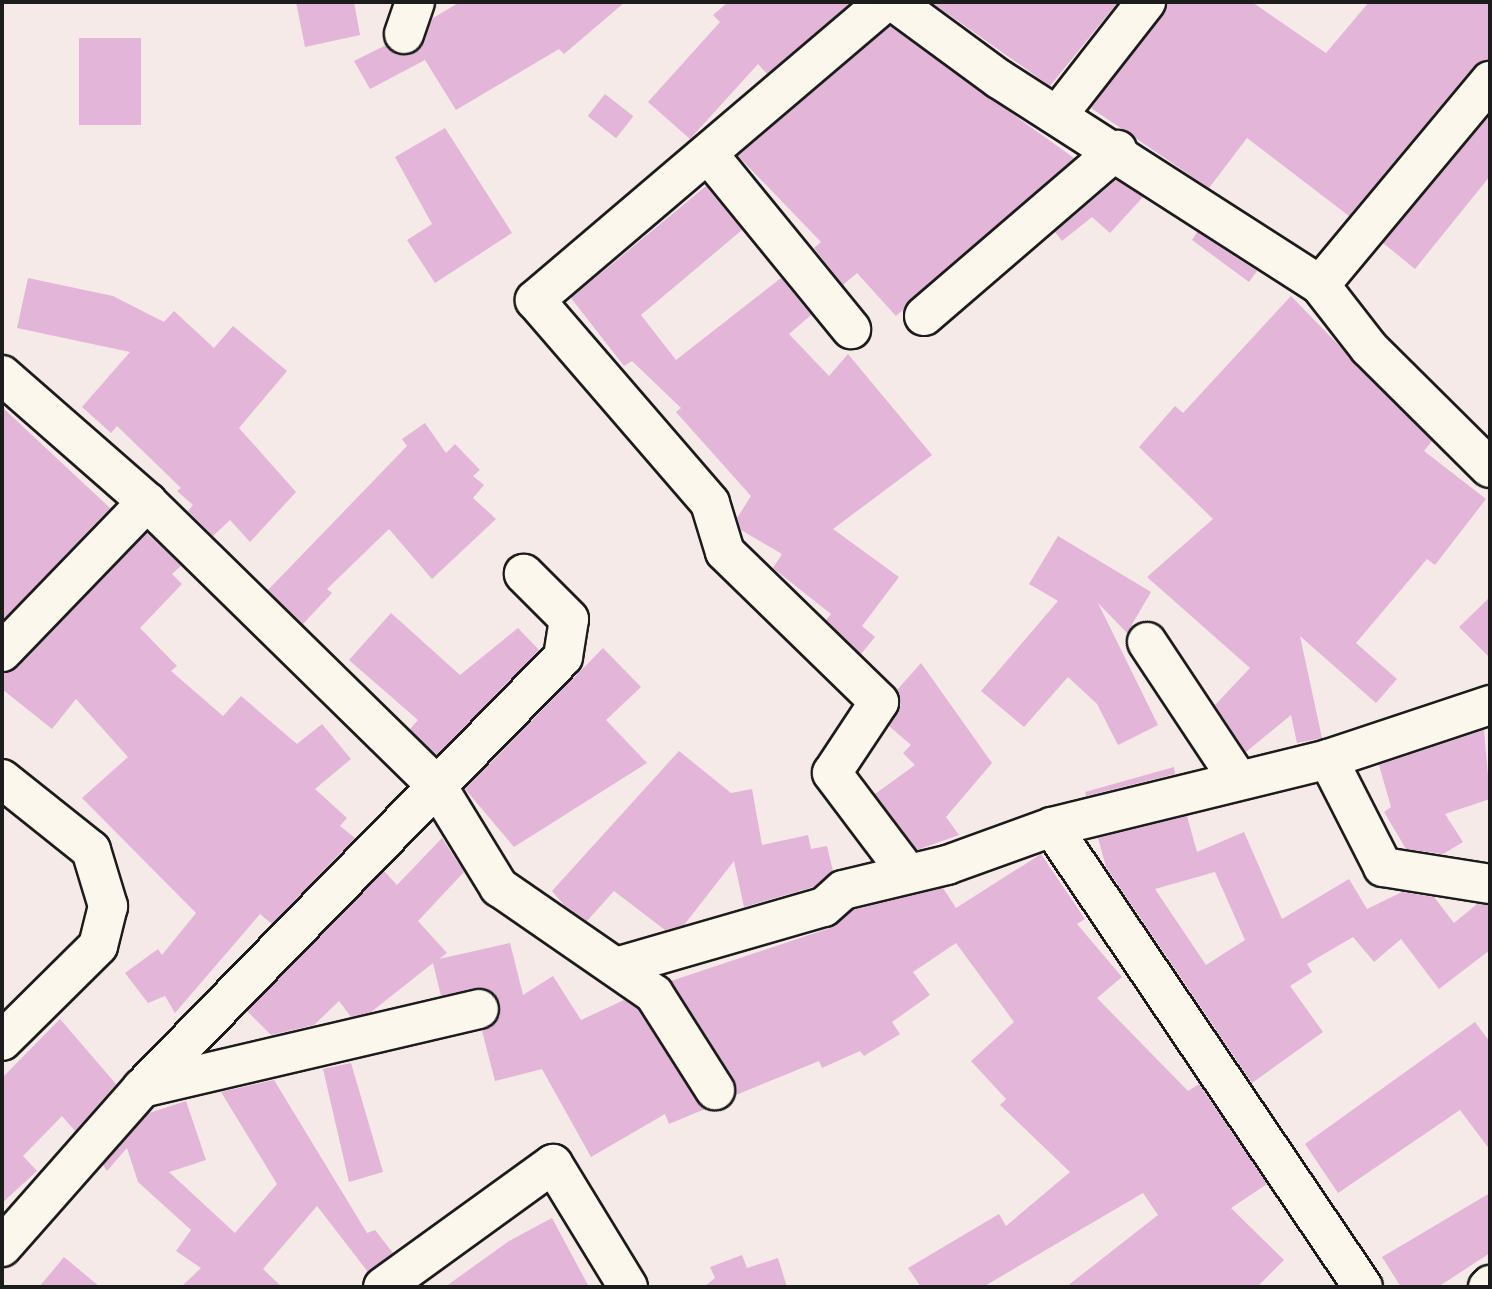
<!DOCTYPE html>
<html>
<head>
<meta charset="utf-8">
<style>
  body { margin:0 }
  #map { position:relative; width:1492px; height:1289px; overflow:hidden; background:#f6eae8; font-family:Pangolin,sans-serif }
  div>[style] { position:absolute }
  [style*='--x'] { left:calc(var(--x)*1px); top:calc(var(--y)*1px); width:calc(var(--w)*1px); rotate:calc(var(--a)*1deg) }
  .building>* { inset:0; background:#e3b5d8; transform-origin:0 0 }
  .roads { filter:drop-shadow(2px 0 #1c1c1c) drop-shadow(-2px 0 #1c1c1c) drop-shadow(0 2px #1c1c1c) drop-shadow(0 -2px #1c1c1c) }
  .minor>* { height:38px; margin:-19px; padding:0 19px; transform-origin:19px; border-radius:19px; background:#fbf7ec }
  span { translate:-50% -50%; white-space:nowrap; text-align:center; line-height:1.15; -webkit-text-stroke:5px #fbf7ec; paint-order:stroke }
  .frame { position:absolute; inset:0; border:4px solid #1c1c1c; pointer-events:none }
</style>
</head>
<body>
<div id="map">
  <div class="building">
    <i style="clip-path:polygon(296px 2px,354px 2px,360px 35px,305px 47px)"></i>
    <i style="clip-path:polygon(460px 2px,625px 2px,564px 54px,559px 49px,456px 110px,425px 60px,370px 89px,354px 61px,386px 45px,398px 55px,418px 51px,433px 18px)"></i>
    <i style="clip-path:polygon(728px 2px,852px 2px,767px 74px,758px 64px,690px 139px,648px 102px,720px 22px,713px 15px)"></i>
    <i style="clip-path:polygon(931px 2px,1118px 2px,1050px 86px)"></i>
    <i style="clip-path:polygon(1167px 2px,1252px 2px,1326px 53px,1369px 2px,1490px 2px,1490px 60px,1473px 67px,1349px 216px,1247px 138px,1209px 188px,1091px 108px)"></i>
    <i style="clip-path:polygon(890px 26px,1074px 158px,896px 316px,857px 273px,843px 285px,814px 248px,821px 242px,738px 156px)"></i>
    <i style="left:141px;top:38px;width:87px;height:62px;rotate:90deg"></i>
    <i style="left:605px;top:94px;width:36px;height:28px;rotate:38deg"></i>
    <i style="clip-path:polygon(1490px 115px,1490px 176px,1415px 269px,1383px 243px)"></i>
    <i style="clip-path:polygon(445px 128px,512px 233px,435px 283px,407px 240px,432px 224px,395px 157px)"></i>
    <i style="clip-path:polygon(1116px 180px,1143px 197px,1110px 233px,1092px 217px,1062px 241px,1055px 232px)"></i>
    <i style="clip-path:polygon(706px 186px,742px 230px,641px 315px,676px 360px,781px 278px,811px 315px,789px 334px,829px 376px,848px 354px,932px 455px,833px 529px,899px 577px,862px 626px,875px 637px,861px 654px,826px 620px,831px 614px,773px 568px,782px 554px,741px 530px,737px 518px,751px 496px,676px 412px,681px 408px,632px 361px,624px 366px,571px 298px)"></i>
    <i style="clip-path:polygon(1197px 232px,1257px 271px,1249px 282px,1192px 240px)"></i>
    <i style="clip-path:polygon(28px 278px,113px 296px,164px 322px,174px 311px,214px 348px,233px 326px,287px 371px,239px 428px,296px 492px,250px 542px,230px 520px,213px 536px,188px 511px,193px 505px,177px 491px,181px 488px,117px 426px,111px 433px,82px 407px,130px 352px,17px 328px)"></i>
    <i style="clip-path:polygon(1291px 296px,1432px 441px,1424px 451px,1486px 499px,1435px 565px,1427px 559px,1356px 643px,1397px 679px,1376px 703px,1300px 636px,1322px 738px,1297px 743px,1291px 715px,1246px 752px,1215px 705px,1250px 668px,1147px 577px,1213px 519px,1139px 447px,1175px 406px,1183px 413px)"></i>
    <i style="clip-path:polygon(2px 407px,110px 508px,2px 621px)"></i>
    <i style="clip-path:polygon(425px 423px,446px 453px,455px 444px,480px 470px,473px 476px,484px 485px,473px 498px,496px 519px,432px 579px,389px 529px,327px 589px,332px 593px,303px 624px,268px 590px,407px 446px,402px 439px)"></i>
    <i style="clip-path:polygon(147px 533px,181px 566px,172px 574px,182px 584px,140px 628px,177px 666px,171px 671px,223px 716px,241px 696px,297px 744px,322px 724px,351px 759px,315px 789px,347px 818px,340px 826px,355px 838px,272px 924px,260px 914px,175px 1013px,165px 996px,148px 1003px,125px 973px,158px 949px,162px 955px,196px 913px,82px 798px,128px 757px,76px 699px,52px 729px,2px 689px,2px 673px,18px 667px)"></i>
    <i style="clip-path:polygon(1058px 536px,1151px 592px,1127px 633px,1098px 603px,1158px 725px,1118px 745px,1097px 704px,1068px 677px,1024px 727px,981px 691px,1058px 601px,1029px 584px)"></i>
    <i style="clip-path:polygon(1490px 597px,1490px 658px,1459px 627px)"></i>
    <i style="clip-path:polygon(391px 613px,460px 675px,518px 628px,539px 650px,437px 755px,410px 729px,418px 720px,349px 660px)"></i>
    <i style="clip-path:polygon(603px 648px,641px 687px,606px 720px,647px 763px,514px 847px,465px 789px)"></i>
    <i style="clip-path:polygon(921px 663px,992px 763px,946px 817px,959px 835px,917px 850px,875px 794px,915px 765px,903px 753px,911px 745px,889px 726px,901px 705px,897px 690px)"></i>
    <i style="clip-path:polygon(1484px 730px,1490px 799px,1445px 814px,1463px 842px,1443px 854px,1406px 849px,1384px 812px,1391px 807px,1379px 765px)"></i>
    <i style="clip-path:polygon(679px 751px,731px 793px,752px 789px,762px 845px,808px 835px,811px 849px,827px 846px,833px 871px,813px 887px,744px 907px,734px 861px,684px 925px,665px 930px,614px 891px,587px 921px,564px 905px,552px 891px)"></i>
    <i style="clip-path:polygon(1174px 767px,1175px 774px,1086px 796px,1085px 792px)"></i>
    <i style="clip-path:polygon(evenodd,1187px 816px,1197px 852px,1244px 832px,1282px 919px,1349px 879px,1367px 909px,1402px 892px,1434px 897px,1454px 923px,1477px 904px,1490px 905px,1490px 950px,1439px 989px,1401px 939px,1374px 962px,1353px 937px,1307px 964px,1312px 972px,1290px 986px,1323px 1032px,1252px 1083px,1106px 867px,1098px 838px,1187px 816px,1215px 872px,1245px 940px,1206px 965px,1155px 889px,1215px 872px)"></i>
    <i style="clip-path:polygon(442px 838px,464px 872px,418px 921px,447px 953px,439px 959px,510px 943px,523px 995px,553px 976px,581px 1020px,624px 1000px,638px 1009px,705px 1109px,669px 1124px,665px 1114px,591px 1157px,542px 1069px,495px 1081px,482px 1031px,500px 1016px,495px 995px,475px 988px,441px 996px,433px 963px,371px 1012px,351px 1017px,339px 1001px,314px 1025px,271px 1035px,247px 1011px,384px 871px,397px 885px)"></i>
    <i style="clip-path:polygon(1041px 854px,1085px 919px,1077px 924px,1122px 977px,1097px 998px,1188px 1091px,1199px 1084px,1267px 1184px,1231px 1208px,1284px 1260px,1257px 1287px,1066px 1287px,1158px 1215px,1143px 1193px,983px 1287px,921px 1287px,908px 1268px,999px 1214px,1006px 1226px,1070px 1172px,1000px 1105px,1006px 1099px,971px 1061px,1014px 1022px,956px 943px,913px 972px,930px 995px,892px 1022px,900px 1034px,864px 1056px,860px 1051px,822px 1068px,819px 1061px,736px 1095px,733px 1078px,671px 981px,830px 928px,853px 910px,943px 888px,956px 908px)"></i>
    <i style="clip-path:polygon(60px 1019px,116px 1084px,75px 1131px,62px 1116px,23px 1156px,37px 1171px,2px 1203px,2px 1078px)"></i>
    <i style="clip-path:polygon(1475px 1022px,1490px 1042px,1490px 1150px,1460px 1110px,1338px 1193px,1305px 1144px)"></i>
    <i style="clip-path:polygon(351px 1063px,383px 1172px,349px 1182px,323px 1069px)"></i>
    <i style="clip-path:polygon(274px 1080px,367px 1233px,375px 1230px,393px 1253px,368px 1272px,317px 1206px,263px 1269px,282px 1287px,181px 1287px,201px 1268px,176px 1251px,191px 1230px,138px 1182px,127px 1148px,107px 1171px,103px 1165px,149px 1113px,186px 1101px,206px 1160px,169px 1172px,235px 1233px,277px 1184px,221px 1092px)"></i>
    <i style="clip-path:polygon(1490px 1193px,1490px 1253px,1438px 1287px,1401px 1287px,1382px 1257px)"></i>
    <i style="clip-path:polygon(552px 1218px,589px 1287px,445px 1287px,509px 1241px)"></i>
    <i style="clip-path:polygon(742px 1255px,747px 1268px,778px 1258px,787px 1287px,704px 1287px,715px 1278px,710px 1267px)"></i>
    <i style="clip-path:polygon(64px 1257px,100px 1287px,39px 1287px)"></i>
  </div>
  <div class="roads">
    <div class="minor">
      <i style="--x:885;--y:2;--w:460;--a:139.6"></i>
      <i style="--x:535;--y:300;--w:268;--a:49.2"></i>
      <i style="--x:710;--y:503;--w:51;--a:73"></i>
      <i style="--x:725;--y:552;--w:215;--a:44.2"></i>
      <i style="--x:879;--y:702;--w:85;--a:123.5"></i>
      <i style="--x:832;--y:773;--w:126;--a:53"></i>
      <i style="--x:894;--y:2;--w:130;--a:36.3"></i>
      <i style="--x:999;--y:79;--w:381;--a:32.7"></i>
      <i style="--x:1320;--y:285;--w:80;--a:52.1"></i>
      <i style="--x:1369;--y:348;--w:170;--a:44.8"></i>
      <i style="--x:404;--y:34;--w:34;--a:-71"></i>
      <i style="--x:1060;--y:112;--w:140;--a:-52"></i>
      <i style="--x:709;--y:155;--w:225;--a:50.8"></i>
      <i style="--x:1320;--y:285;--w:266;--a:-50.2"></i>
      <i style="--x:924;--y:316;--w:255;--a:-40.7"></i>
      <i style="--x:2;--y:375;--w:193;--a:41.2"></i>
      <i style="--x:147;--y:502;--w:406;--a:44.4"></i>
      <i style="--x:437;--y:786;--w:119;--a:58.5"></i>
      <i style="--x:499;--y:887;--w:188;--a:34.6"></i>
      <i style="--x:654;--y:994;--w:114;--a:57.6"></i>
      <i style="--x:1147;--y:642;--w:163;--a:56.5"></i>
      <i style="--x:2;--y:652;--w:209;--a:-46"></i>
      <i style="--x:1328;--y:759;--w:121;--a:63"></i>
      <i style="--x:1383;--y:867;--w:108;--a:9"></i>
      <i style="--x:2;--y:779;--w:114;--a:38.6"></i>
      <i style="--x:91;--y:850;--w:59;--a:73.1"></i>
      <i style="--x:108;--y:906;--w:41;--a:104"></i>
      <i style="--x:98;--y:946;--w:135;--a:135.3"></i>
      <i style="--x:1052;--y:827;--w:555;--a:55.94"></i>
      <i style="--x:616;--y:967;--w:216;--a:-16.1"></i>
      <i style="--x:824;--y:907;--w:25;--a:-42"></i>
      <i style="--x:843;--y:890;--w:107;--a:-13.5"></i>
      <i style="--x:947;--y:865;--w:112;--a:-19.9"></i>
      <i style="--x:1052;--y:827;--w:284;--a:-13.8"></i>
      <i style="--x:1328;--y:759;--w:171;--a:-18.4"></i>
      <i style="--x:142;--y:1088;--w:346;--a:-13.2"></i>
      <i style="--x:2;--y:1247;--w:212;--a:-48.6"></i>
      <i style="--x:142;--y:1088;--w:602;--a:-45.67"></i>
      <i style="--x:563;--y:657;--w:38;--a:-81"></i>
      <i style="--x:569;--y:619;--w:64;--a:-135"></i>
      <i style="--x:383;--y:1287;--w:210;--a:-35.9"></i>
      <i style="--x:553;--y:1164;--w:144;--a:58.6"></i>
      <i style="--x:1488;--y:1287;--w:3;--a:-45"></i>
    </div>
  </div>
  <div class="frame"></div>
</div>
</body>
</html>
